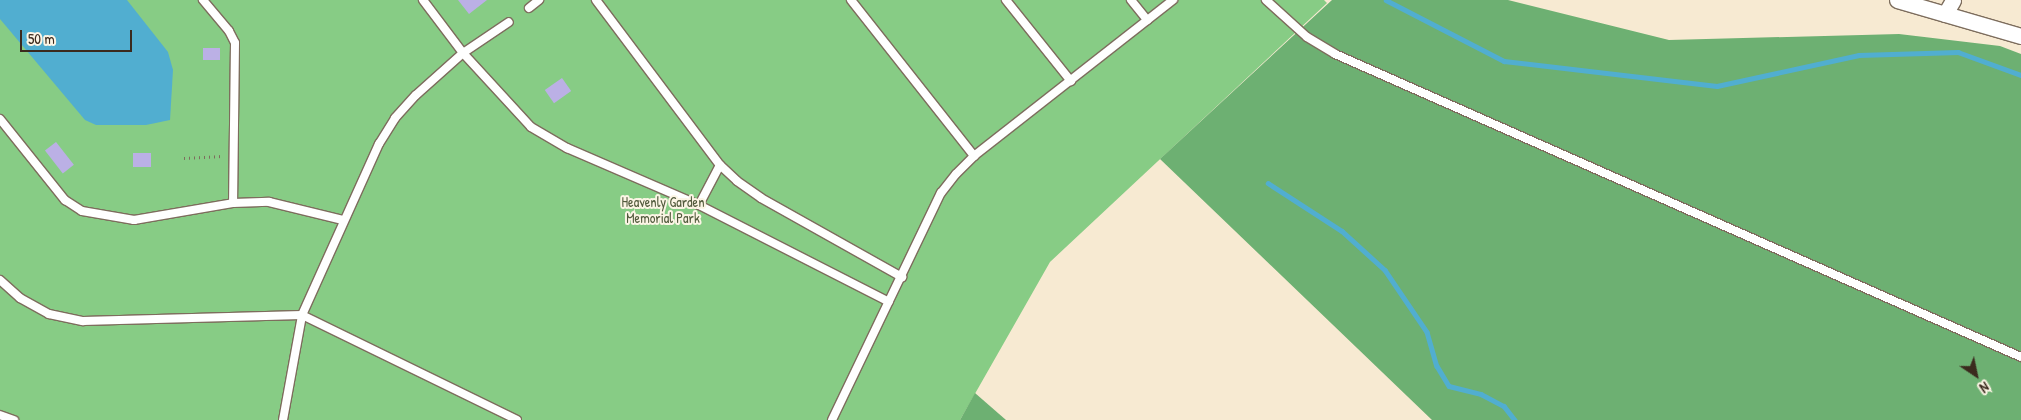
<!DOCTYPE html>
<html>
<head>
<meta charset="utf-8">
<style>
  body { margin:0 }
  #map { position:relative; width:2021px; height:420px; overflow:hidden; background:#f7ead2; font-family:"Patrick Hand",sans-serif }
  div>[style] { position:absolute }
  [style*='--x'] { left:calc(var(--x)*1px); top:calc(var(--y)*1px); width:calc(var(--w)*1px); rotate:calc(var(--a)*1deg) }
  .green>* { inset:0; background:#87cc85 }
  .forest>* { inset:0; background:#6db072 }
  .water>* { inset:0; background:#51aed0 }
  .stream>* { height:4.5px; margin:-2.25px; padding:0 2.25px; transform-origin:2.25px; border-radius:2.25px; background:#51aed0 }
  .building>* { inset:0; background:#bbb0e5; transform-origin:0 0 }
  .path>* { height:2.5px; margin-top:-1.25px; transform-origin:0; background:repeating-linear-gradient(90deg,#7d6d5d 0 1px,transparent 0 5px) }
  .roads { filter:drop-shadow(1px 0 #7d6d5d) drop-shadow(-1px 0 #7d6d5d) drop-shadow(0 1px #7d6d5d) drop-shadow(0 -1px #7d6d5d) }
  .lane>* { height:8px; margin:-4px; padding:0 4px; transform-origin:4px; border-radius:4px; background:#fff }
  .street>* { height:15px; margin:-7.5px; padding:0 7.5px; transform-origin:7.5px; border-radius:7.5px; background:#fff }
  span { translate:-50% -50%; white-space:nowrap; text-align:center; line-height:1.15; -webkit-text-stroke:4px #fcf5e5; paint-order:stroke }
  .park-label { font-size:14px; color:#525b3d }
  .north { position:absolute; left:1951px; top:350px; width:50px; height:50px; -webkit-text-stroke:4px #fcf5e5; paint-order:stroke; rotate:146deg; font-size:14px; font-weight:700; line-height:20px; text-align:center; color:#3b2a1e }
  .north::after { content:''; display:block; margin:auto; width:18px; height:22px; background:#3b2a1e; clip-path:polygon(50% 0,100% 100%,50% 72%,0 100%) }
  .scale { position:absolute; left:20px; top:30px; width:112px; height:22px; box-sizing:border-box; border:2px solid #3b2a1e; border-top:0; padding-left:6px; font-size:15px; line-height:18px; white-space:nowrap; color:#3b2a1e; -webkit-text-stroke:4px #fcf5e5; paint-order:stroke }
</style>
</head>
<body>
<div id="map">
  <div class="green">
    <i style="clip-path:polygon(0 0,1324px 0,1327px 3px,1050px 262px,960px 420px,0 420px)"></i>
  </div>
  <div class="forest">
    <i style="clip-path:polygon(1332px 0,1508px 0,1669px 40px,1899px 34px,2000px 46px,2021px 54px,2021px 420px,1432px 420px,1160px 159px)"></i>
    <i style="clip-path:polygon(975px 393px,1006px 420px,960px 420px)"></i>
  </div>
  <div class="water">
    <i style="clip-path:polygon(0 0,127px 0,168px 52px,173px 70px,170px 120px,146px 125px,96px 125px,85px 120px,0 19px)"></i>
  </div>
  <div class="stream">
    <i style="--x:1386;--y:0;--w:133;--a:27.3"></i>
    <i style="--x:1504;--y:61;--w:214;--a:6.7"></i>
    <i style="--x:1717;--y:86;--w:145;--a:-12.3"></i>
    <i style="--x:1859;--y:55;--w:99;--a:-1.7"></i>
    <i style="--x:1958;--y:52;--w:67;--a:20.1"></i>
    <i style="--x:1268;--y:183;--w:88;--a:33"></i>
    <i style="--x:1342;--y:231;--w:58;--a:42.2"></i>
    <i style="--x:1385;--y:270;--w:75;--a:55.9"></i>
    <i style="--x:1427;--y:332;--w:35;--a:74"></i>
    <i style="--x:1437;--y:366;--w:23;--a:59"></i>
    <i style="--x:1449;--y:386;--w:33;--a:14"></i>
    <i style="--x:1481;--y:394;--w:26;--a:28"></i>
    <i style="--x:1504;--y:406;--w:18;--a:52"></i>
  </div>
  <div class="building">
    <i style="clip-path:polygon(458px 0,487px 0,469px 14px)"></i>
    <i style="left:220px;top:48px;width:12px;height:17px;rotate:90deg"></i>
    <i style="left:562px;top:78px;width:16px;height:21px;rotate:55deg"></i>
    <i style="left:56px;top:142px;width:29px;height:14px;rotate:52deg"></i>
    <i style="left:133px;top:153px;width:18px;height:14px"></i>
  </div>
  <div class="path">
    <i style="--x:184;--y:158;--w:39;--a:-3"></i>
  </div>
  <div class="roads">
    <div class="lane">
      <i style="--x:203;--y:0;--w:40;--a:50"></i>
      <i style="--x:229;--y:31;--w:13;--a:63"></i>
      <i style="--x:235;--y:43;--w:160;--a:90.7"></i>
      <i style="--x:423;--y:0;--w:66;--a:53"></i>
      <i style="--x:463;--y:53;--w:100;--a:47.4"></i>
      <i style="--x:531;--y:127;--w:42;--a:30.3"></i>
      <i style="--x:567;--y:148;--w:144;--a:23.4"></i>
      <i style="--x:699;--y:205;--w:213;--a:27"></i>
      <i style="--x:596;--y:0;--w:206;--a:53.1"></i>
      <i style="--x:720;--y:165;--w:23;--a:43"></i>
      <i style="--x:737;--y:181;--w:29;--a:35"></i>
      <i style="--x:761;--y:198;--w:162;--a:29.3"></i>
      <i style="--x:851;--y:0;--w:199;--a:51.7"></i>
      <i style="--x:1006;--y:0;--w:104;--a:51.3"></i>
      <i style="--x:1131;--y:0;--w:26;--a:51"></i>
      <i style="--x:1266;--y:0;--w:55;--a:42.1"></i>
      <i style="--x:1307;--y:37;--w:33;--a:31"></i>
      <i style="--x:1335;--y:54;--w:750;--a:23.83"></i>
      <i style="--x:529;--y:8;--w:13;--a:-39"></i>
      <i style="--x:0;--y:119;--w:104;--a:51.3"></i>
      <i style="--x:65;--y:200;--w:20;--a:33"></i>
      <i style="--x:82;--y:211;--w:53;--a:9.8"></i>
      <i style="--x:134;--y:220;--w:100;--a:-9.7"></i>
      <i style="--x:233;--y:203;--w:36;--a:-2"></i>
      <i style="--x:269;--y:202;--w:76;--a:13.7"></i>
      <i style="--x:699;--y:205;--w:45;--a:-62.3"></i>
      <i style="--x:0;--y:280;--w:27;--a:42"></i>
      <i style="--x:20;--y:298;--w:33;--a:29"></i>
      <i style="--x:49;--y:314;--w:35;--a:12"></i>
      <i style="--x:83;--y:321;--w:219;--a:-1.6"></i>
      <i style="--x:302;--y:315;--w:239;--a:26"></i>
      <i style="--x:0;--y:415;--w:15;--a:20"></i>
      <i style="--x:283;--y:420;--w:107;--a:-79.7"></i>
      <i style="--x:302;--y:315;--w:188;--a:-65.8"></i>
      <i style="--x:379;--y:144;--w:31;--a:-58"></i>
      <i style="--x:395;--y:118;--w:31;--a:-48"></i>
      <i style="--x:416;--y:95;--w:63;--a:-41.8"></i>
      <i style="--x:463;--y:53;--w:55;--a:-34"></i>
      <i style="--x:832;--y:420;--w:252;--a:-64.4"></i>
      <i style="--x:941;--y:193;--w:24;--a:-52"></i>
      <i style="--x:956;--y:174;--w:25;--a:-45"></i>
      <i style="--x:974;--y:156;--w:253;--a:-38.1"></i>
    </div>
    <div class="street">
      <i style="--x:1897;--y:0;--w:129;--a:16.2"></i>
      <i style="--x:1945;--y:14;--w:16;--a:-60"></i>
    </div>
  </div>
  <div class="park-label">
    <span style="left:663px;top:210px">Heavenly Garden<br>Memorial Park</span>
  </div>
  <div class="north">N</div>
  <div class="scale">50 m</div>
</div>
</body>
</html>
